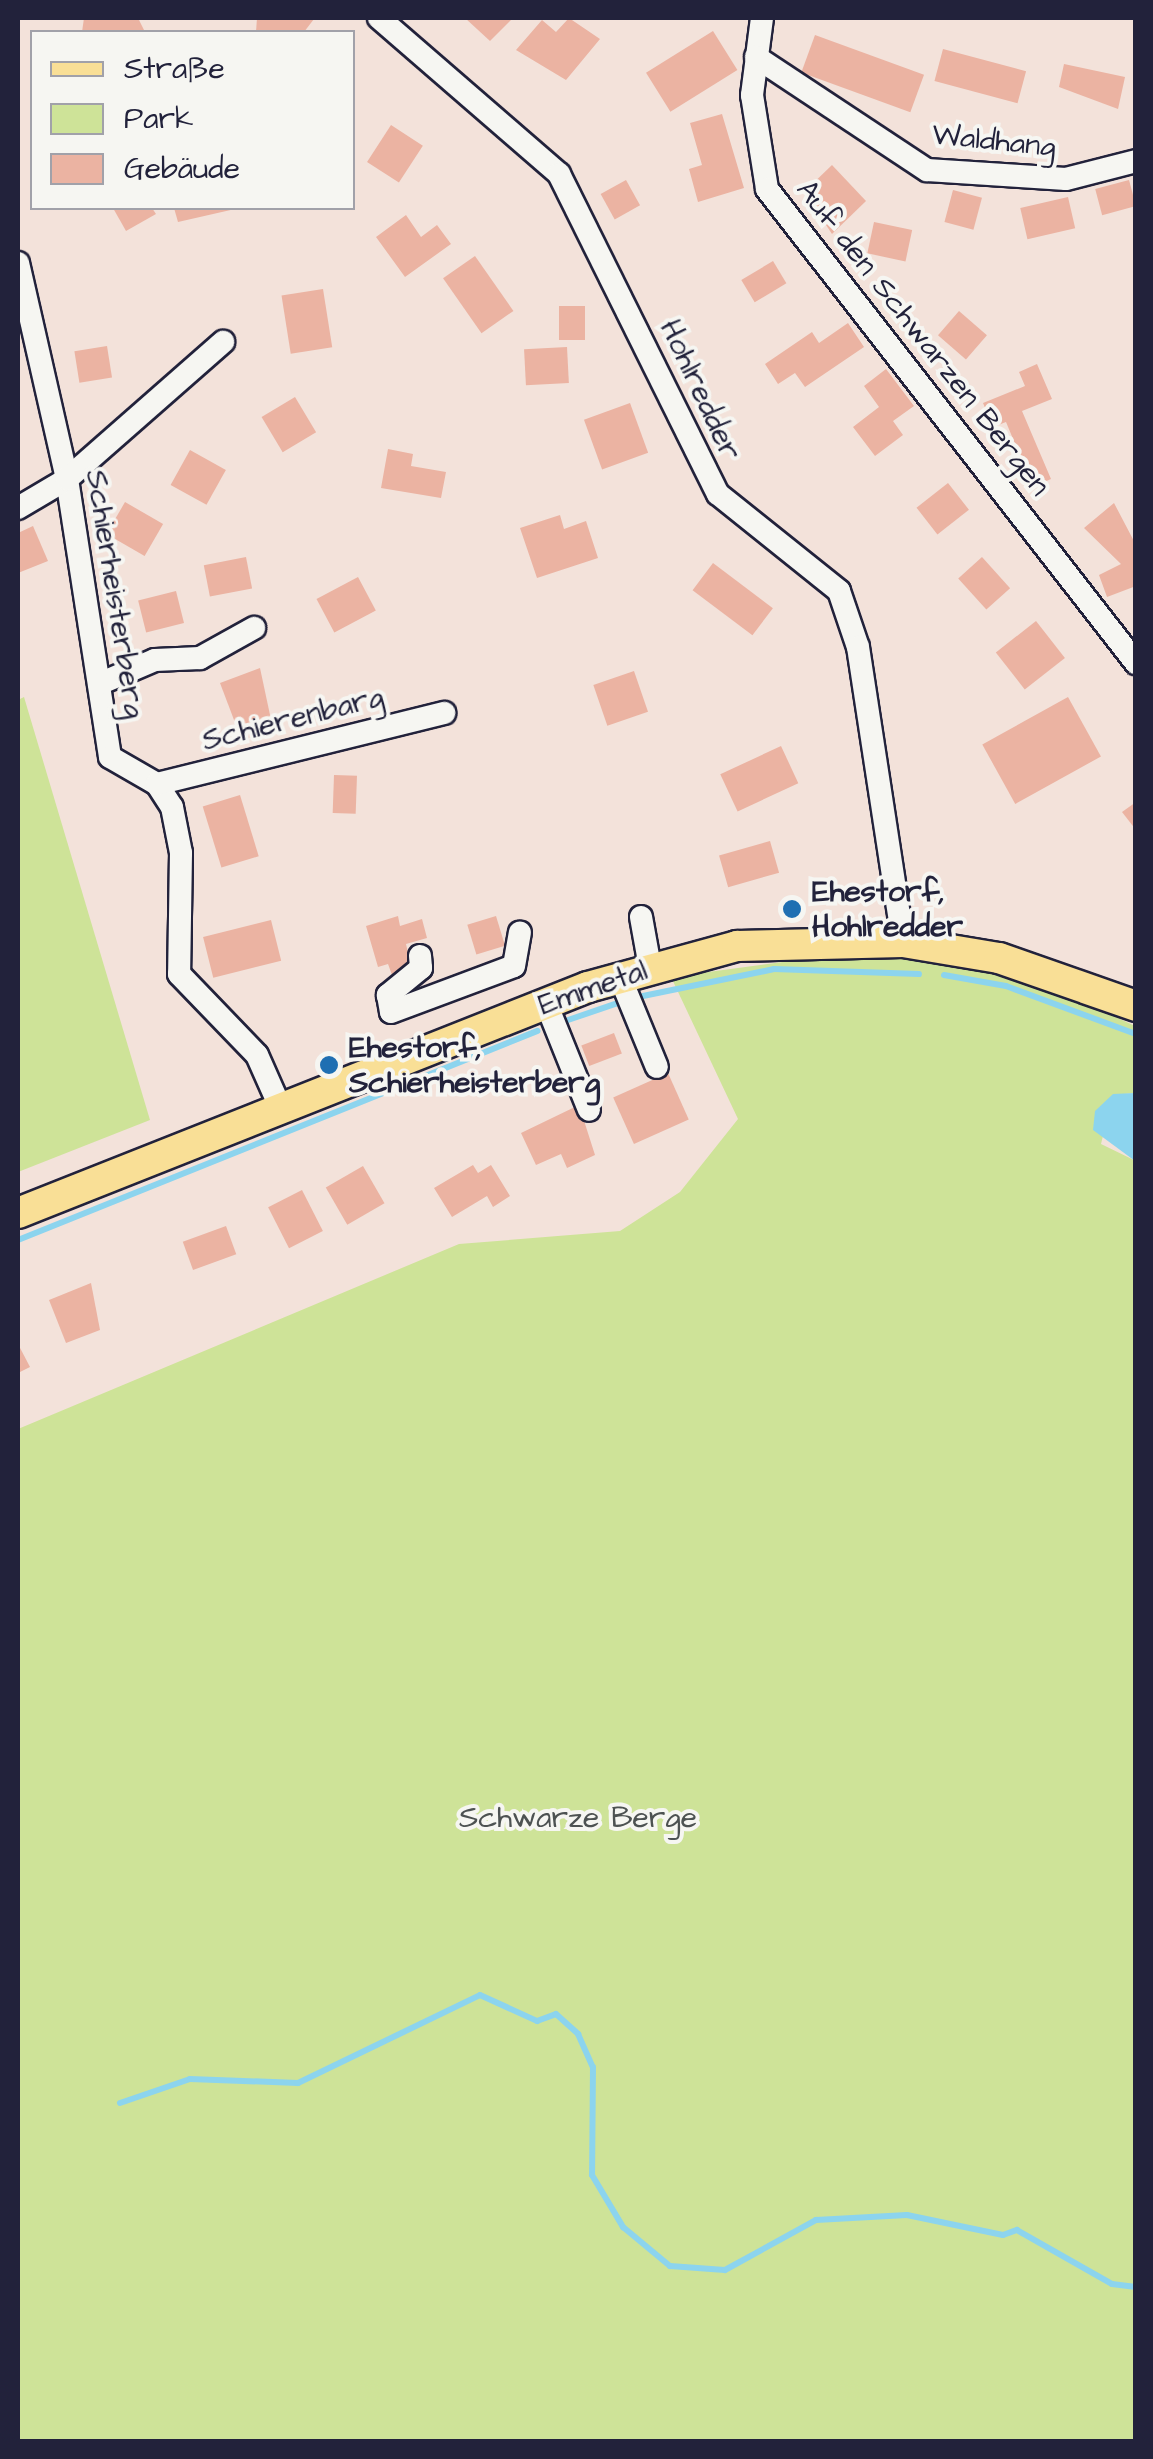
<!DOCTYPE html>
<html>
<head>
<meta charset="utf-8">
<style>
  body { margin:0 }
  #map { position:relative; width:1153px; height:2459px; overflow:hidden; background:#f3e2da; font-family:"Architects Daughter",sans-serif }
  div>[style] { position:absolute }
  [style*='--x'] { left:calc(var(--x)*1px); top:calc(var(--y)*1px); width:calc(var(--w)*1px); rotate:calc(var(--a)*1deg) }
  .green>* { inset:0; background:#cee398 }
  .water>* { inset:0; background:#8cd4ee }
  .stream>* { height:6px; margin:-3px; padding:0 3px; transform-origin:3px; border-radius:3px; background:#8cd4ee }
  .building>* { inset:0; background:#ebb3a2; transform-origin:0 0 }
  .roads { filter:drop-shadow(2px 0 #22223b) drop-shadow(-2px 0 #22223b) drop-shadow(0 2px #22223b) drop-shadow(0 -2px #22223b) }
  .minor>* { height:22px; margin:-11px; padding:0 11px; transform-origin:11px; border-radius:11px; background:#f6f6f2 }
  .major>* { height:30px; margin:-15px; padding:0 15px; transform-origin:15px; border-radius:15px; background:#f9df96 }
  .dots>* { width:28px; height:28px; translate:-50% -50%; box-sizing:border-box; border:5px solid #f6f6f2; border-radius:50% }
  span { translate:-50% -50%; white-space:nowrap; text-align:center; line-height:1.15; -webkit-text-stroke:8px #f6f6f2; paint-order:stroke }
  .street-label { font-size:30px; color:#22223b }
  .poi-label { font-size:30px; color:#22223b; font-weight:700 }
  .left { translate:0 -50%; text-align:left }
  .park-label { font-size:30px; color:#4d5252 }
  .frame { position:absolute; inset:0; border:20px solid #22223b; pointer-events:none }
  .legend { position:absolute; left:30px; top:30px; width:325px; height:180px; box-sizing:border-box; background:#f6f6f2; border:2px solid #a1a1a9; margin:0; padding:12px 18px; list-style:none; font-size:30px; color:#22223b }
  .legend li { display:flex; align-items:center; gap:20px; height:50px }
  .legend b { width:50px; border:2px solid #a1a1a9 }
</style>
</head>
<body>
<div id="map">
  <div class="green">
    <i style="clip-path:polygon(24px 697px,150px 1120px,18px 1172px,18px 700px)"></i>
    <i style="clip-path:polygon(849px 953px,959px 965px,1071px 996px,1135px 1026px,1135px 1093px,1113px 1095px,1101px 1144px,1136px 1161px,1135px 2441px,18px 2442px,18px 1429px,459px 1244px,620px 1231px,680px 1192px,738px 1119px,671px 977px)"></i>
  </div>
  <div class="water">
    <i style="clip-path:polygon(1135px 1093px,1136px 1093px,1135px 1161px,1093px 1130px,1095px 1111px,1113px 1094px)"></i>
  </div>
  <div class="stream">
    <i style="--x:944;--y:975;--w:63;--a:10.1"></i>
    <i style="--x:1006;--y:986;--w:139;--a:20.3"></i>
    <i style="--x:643;--y:996;--w:134;--a:-11.6"></i>
    <i style="--x:774;--y:969;--w:145;--a:2"></i>
    <i style="--x:568;--y:1020;--w:53;--a:-18.8"></i>
    <i style="--x:18;--y:1240;--w:560;--a:-21.93"></i>
    <i style="--x:120;--y:2103;--w:74;--a:-18.9"></i>
    <i style="--x:190;--y:2079;--w:108;--a:2.1"></i>
    <i style="--x:298;--y:2083;--w:202;--a:-25.8"></i>
    <i style="--x:480;--y:1995;--w:63;--a:24.5"></i>
    <i style="--x:537;--y:2021;--w:20;--a:-20"></i>
    <i style="--x:556;--y:2014;--w:30;--a:42"></i>
    <i style="--x:578;--y:2034;--w:36;--a:66"></i>
    <i style="--x:593;--y:2067;--w:108;--a:90.5"></i>
    <i style="--x:592;--y:2175;--w:61;--a:59.2"></i>
    <i style="--x:623;--y:2227;--w:61;--a:39.7"></i>
    <i style="--x:670;--y:2266;--w:55;--a:4.2"></i>
    <i style="--x:725;--y:2270;--w:104;--a:-28.8"></i>
    <i style="--x:816;--y:2220;--w:91;--a:-3.1"></i>
    <i style="--x:907;--y:2215;--w:98;--a:11.8"></i>
    <i style="--x:1003;--y:2235;--w:15;--a:-20"></i>
    <i style="--x:1017;--y:2230;--w:109;--a:29.6"></i>
    <i style="--x:1112;--y:2284;--w:24;--a:7"></i>
  </div>
  <div class="building">
    <i style="clip-path:polygon(84px 18px,138px 18px,145px 32px,82px 32px)"></i>
    <i style="clip-path:polygon(257px 18px,311px 18px,314px 19px,304px 32px,256px 32px)"></i>
    <i style="clip-path:polygon(465px 18px,513px 18px,490px 41px)"></i>
    <i style="clip-path:polygon(569px 18px,600px 39px,566px 80px,516px 50px,542px 20px,556px 32px)"></i>
    <i style="left:713px;top:31px;width:46px;height:79px;rotate:58deg"></i>
    <i style="left:815px;top:35px;width:116px;height:40px;rotate:20deg"></i>
    <i style="left:943px;top:49px;width:86px;height:33px;rotate:15deg"></i>
    <i style="clip-path:polygon(1064px 64px,1125px 77px,1118px 109px,1059px 87px)"></i>
    <i style="clip-path:polygon(722px 114px,744px 188px,698px 202px,689px 169px,702px 165px,690px 123px)"></i>
    <i style="left:391px;top:125px;width:38px;height:44px;rotate:33deg"></i>
    <i style="clip-path:polygon(832px 165px,866px 201px,832px 234px,804px 192px)"></i>
    <i style="left:626px;top:180px;width:29px;height:29px;rotate:61deg"></i>
    <i style="left:1129px;top:180px;width:27px;height:35px;rotate:75deg"></i>
    <i style="left:953px;top:190px;width:30px;height:33px;rotate:15deg"></i>
    <i style="left:1068px;top:197px;width:32px;height:49px;rotate:77deg"></i>
    <i style="clip-path:polygon(113px 208px,152px 208px,156px 214px,126px 231px)"></i>
    <i style="clip-path:polygon(174px 208px,235px 208px,235px 209px,178px 222px)"></i>
    <i style="clip-path:polygon(406px 215px,421px 237px,437px 225px,451px 244px,405px 277px,376px 237px)"></i>
    <i style="left:874px;top:222px;width:39px;height:32px;rotate:12deg"></i>
    <i style="left:475px;top:256px;width:67px;height:39px;rotate:55deg"></i>
    <i style="left:773px;top:261px;width:26px;height:37px;rotate:59deg"></i>
    <i style="left:323px;top:289px;width:59px;height:42px;rotate:81deg"></i>
    <i style="left:559px;top:306px;width:26px;height:34px"></i>
    <i style="left:959px;top:311px;width:37px;height:32px;rotate:41deg"></i>
    <i style="clip-path:polygon(848px 323px,864px 347px,805px 387px,795px 373px,778px 384px,765px 364px,812px 332px,819px 343px)"></i>
    <i style="left:107px;top:346px;width:32px;height:33px;rotate:81deg"></i>
    <i style="left:567px;top:347px;width:36px;height:43px;rotate:87deg"></i>
    <i style="clip-path:polygon(1037px 364px,1052px 399px,1022px 411px,1051px 479px,1033px 487px,1006px 422px,993px 427px,983px 403px,1025px 386px,1019px 372px)"></i>
    <i style="clip-path:polygon(886px 369px,914px 406px,893px 421px,903px 435px,875px 456px,853px 427px,879px 407px,864px 386px)"></i>
    <i style="left:295px;top:397px;width:41px;height:39px;rotate:59deg"></i>
    <i style="left:630px;top:403px;width:53px;height:49px;rotate:70deg"></i>
    <i style="clip-path:polygon(388px 449px,413px 454px,411px 466px,446px 472px,441px 498px,381px 488px)"></i>
    <i style="left:190px;top:450px;width:41px;height:40px;rotate:29deg"></i>
    <i style="left:948px;top:483px;width:34px;height:40px;rotate:52deg"></i>
    <i style="left:125px;top:502px;width:44px;height:37px;rotate:30deg"></i>
    <i style="clip-path:polygon(1114px 503px,1136px 545px,1136px 586px,1107px 597px,1099px 575px,1121px 564px,1084px 528px)"></i>
    <i style="clip-path:polygon(560px 515px,564px 529px,586px 521px,598px 558px,537px 578px,520px 528px)"></i>
    <i style="clip-path:polygon(33px 526px,48px 561px,18px 573px,18px 533px)"></i>
    <i style="left:246px;top:557px;width:32px;height:43px;rotate:79deg"></i>
    <i style="left:982px;top:557px;width:42px;height:32px;rotate:48deg"></i>
    <i style="left:713px;top:563px;width:75px;height:34px;rotate:37deg"></i>
    <i style="left:358px;top:577px;width:38px;height:47px;rotate:62deg"></i>
    <i style="left:176px;top:591px;width:33px;height:39px;rotate:76deg"></i>
    <i style="left:1036px;top:621px;width:47px;height:51px;rotate:52deg"></i>
    <i style="clip-path:polygon(260px 668px,273px 729px,242px 741px,220px 683px)"></i>
    <i style="left:634px;top:671px;width:43px;height:43px;rotate:71deg"></i>
    <i style="left:1068px;top:697px;width:68px;height:98px;rotate:61deg"></i>
    <i style="left:781px;top:746px;width:41px;height:67px;rotate:65deg"></i>
    <i style="left:334px;top:775px;width:23px;height:38px;rotate:2deg"></i>
    <i style="left:240px;top:795px;width:64px;height:39px;rotate:73deg"></i>
    <i style="clip-path:polygon(1136px 802px,1136px 830px,1122px 812px)"></i>
    <i style="left:770px;top:841px;width:33px;height:53px;rotate:74deg"></i>
    <i style="clip-path:polygon(398px 916px,400px 926px,422px 919px,427px 938px,406px 944px,411px 966px,392px 975px,388px 964px,378px 967px,366px 926px)"></i>
    <i style="left:496px;top:916px;width:31px;height:30px;rotate:73deg"></i>
    <i style="left:271px;top:920px;width:42px;height:70px;rotate:76deg"></i>
    <i style="left:614px;top:1033px;width:22px;height:35px;rotate:69deg"></i>
    <i style="left:668px;top:1073px;width:51px;height:60px;rotate:66deg"></i>
    <i style="clip-path:polygon(579px 1105px,595px 1155px,567px 1168px,561px 1154px,536px 1165px,521px 1133px)"></i>
    <i style="clip-path:polygon(473px 1165px,478px 1173px,491px 1165px,510px 1196px,493px 1207px,487px 1196px,452px 1217px,434px 1188px)"></i>
    <i style="left:363px;top:1166px;width:43px;height:43px;rotate:60deg"></i>
    <i style="left:302px;top:1190px;width:46px;height:38px;rotate:63deg"></i>
    <i style="left:226px;top:1226px;width:30px;height:46px;rotate:70deg"></i>
    <i style="clip-path:polygon(91px 1283px,100px 1330px,66px 1343px,49px 1300px)"></i>
    <i style="clip-path:polygon(18px 1344px,30px 1367px,18px 1373px)"></i>
  </div>
  <div class="roads">
    <div class="minor">
      <i style="--x:379;--y:18;--w:238;--a:40.9"></i>
      <i style="--x:559;--y:174;--w:357;--a:63.6"></i>
      <i style="--x:718;--y:494;--w:155;--a:38.7"></i>
      <i style="--x:839;--y:591;--w:59;--a:71.3"></i>
      <i style="--x:858;--y:647;--w:298;--a:81.3"></i>
      <i style="--x:762;--y:18;--w:78;--a:97.4"></i>
      <i style="--x:752;--y:95;--w:95;--a:80.9"></i>
      <i style="--x:767;--y:189;--w:601;--a:52.1"></i>
      <i style="--x:756;--y:57;--w:205;--a:33.5"></i>
      <i style="--x:927;--y:170;--w:139;--a:3.7"></i>
      <i style="--x:1066;--y:179;--w:72;--a:-14.4"></i>
      <i style="--x:18;--y:263;--w:221;--a:77.2"></i>
      <i style="--x:67;--y:479;--w:281;--a:81.2"></i>
      <i style="--x:110;--y:757;--w:54;--a:29.9"></i>
      <i style="--x:157;--y:784;--w:27;--a:57"></i>
      <i style="--x:172;--y:807;--w:47;--a:78.9"></i>
      <i style="--x:181;--y:853;--w:121;--a:90.9"></i>
      <i style="--x:179;--y:974;--w:112;--a:46.1"></i>
      <i style="--x:257;--y:1055;--w:57;--a:66.1"></i>
      <i style="--x:18;--y:508;--w:57;--a:-30.6"></i>
      <i style="--x:67;--y:479;--w:208;--a:-41.3"></i>
      <i style="--x:99;--y:684;--w:61;--a:-23.2"></i>
      <i style="--x:155;--y:660;--w:45;--a:-2.5"></i>
      <i style="--x:200;--y:658;--w:62;--a:-29.1"></i>
      <i style="--x:157;--y:784;--w:296;--a:-13.9"></i>
      <i style="--x:641;--y:917;--w:51;--a:79.8"></i>
      <i style="--x:420;--y:956;--w:12;--a:85"></i>
      <i style="--x:421;--y:968;--w:43;--a:140.7"></i>
      <i style="--x:388;--y:995;--w:17;--a:80"></i>
      <i style="--x:391;--y:1012;--w:131;--a:-20.5"></i>
      <i style="--x:514;--y:966;--w:34;--a:-80"></i>
      <i style="--x:620;--y:977;--w:97;--a:67.7"></i>
      <i style="--x:546;--y:1003;--w:115;--a:68.1"></i>
    </div>
    <div class="major">
      <i style="--x:18;--y:1213;--w:613;--a:-21.63"></i>
      <i style="--x:588;--y:987;--w:155;--a:-15.4"></i>
      <i style="--x:737;--y:946;--w:166;--a:-1.4"></i>
      <i style="--x:903;--y:942;--w:97;--a:9.5"></i>
      <i style="--x:999;--y:958;--w:145;--a:19.3"></i>
    </div>
  </div>
  <div class="dots">
    <i style="left:792px;top:909px;background:#1f6fb2"></i>
    <i style="left:329px;top:1065px;background:#1f6fb2"></i>
  </div>
  <div class="street-label">
    <span style="left:994px;top:141px;rotate:6deg">Waldhang</span>
    <span style="left:923px;top:338px;rotate:52deg">Auf den Schwarzen Bergen</span>
    <span style="left:700px;top:390px;rotate:65deg">Hohlredder</span>
    <span style="left:115px;top:594px;rotate:81deg">Schierheisterberg</span>
    <span style="left:293px;top:719px;rotate:-14deg">Schierenbarg</span>
    <span style="left:593px;top:988px;rotate:-19deg">Emmetal</span>
  </div>
  <div class="poi-label">
    <span class="left" style="left:812px;top:909px">Ehestorf,<br>Hohlredder</span>
    <span class="left" style="left:349px;top:1065px">Ehestorf,<br>Schierheisterberg</span>
  </div>
  <div class="park-label">
    <span style="left:578px;top:1818px">Schwarze Berge</span>
  </div>
  <div class="frame"></div>
  <ul class="legend">
  <li><b style="height:12px;background:#f9df96"></b>Straße</li>
  <li><b style="height:28px;background:#cee398"></b>Park</li>
  <li><b style="height:28px;background:#ebb3a2"></b>Gebäude</li>
  </ul>
</div>
</body>
</html>
